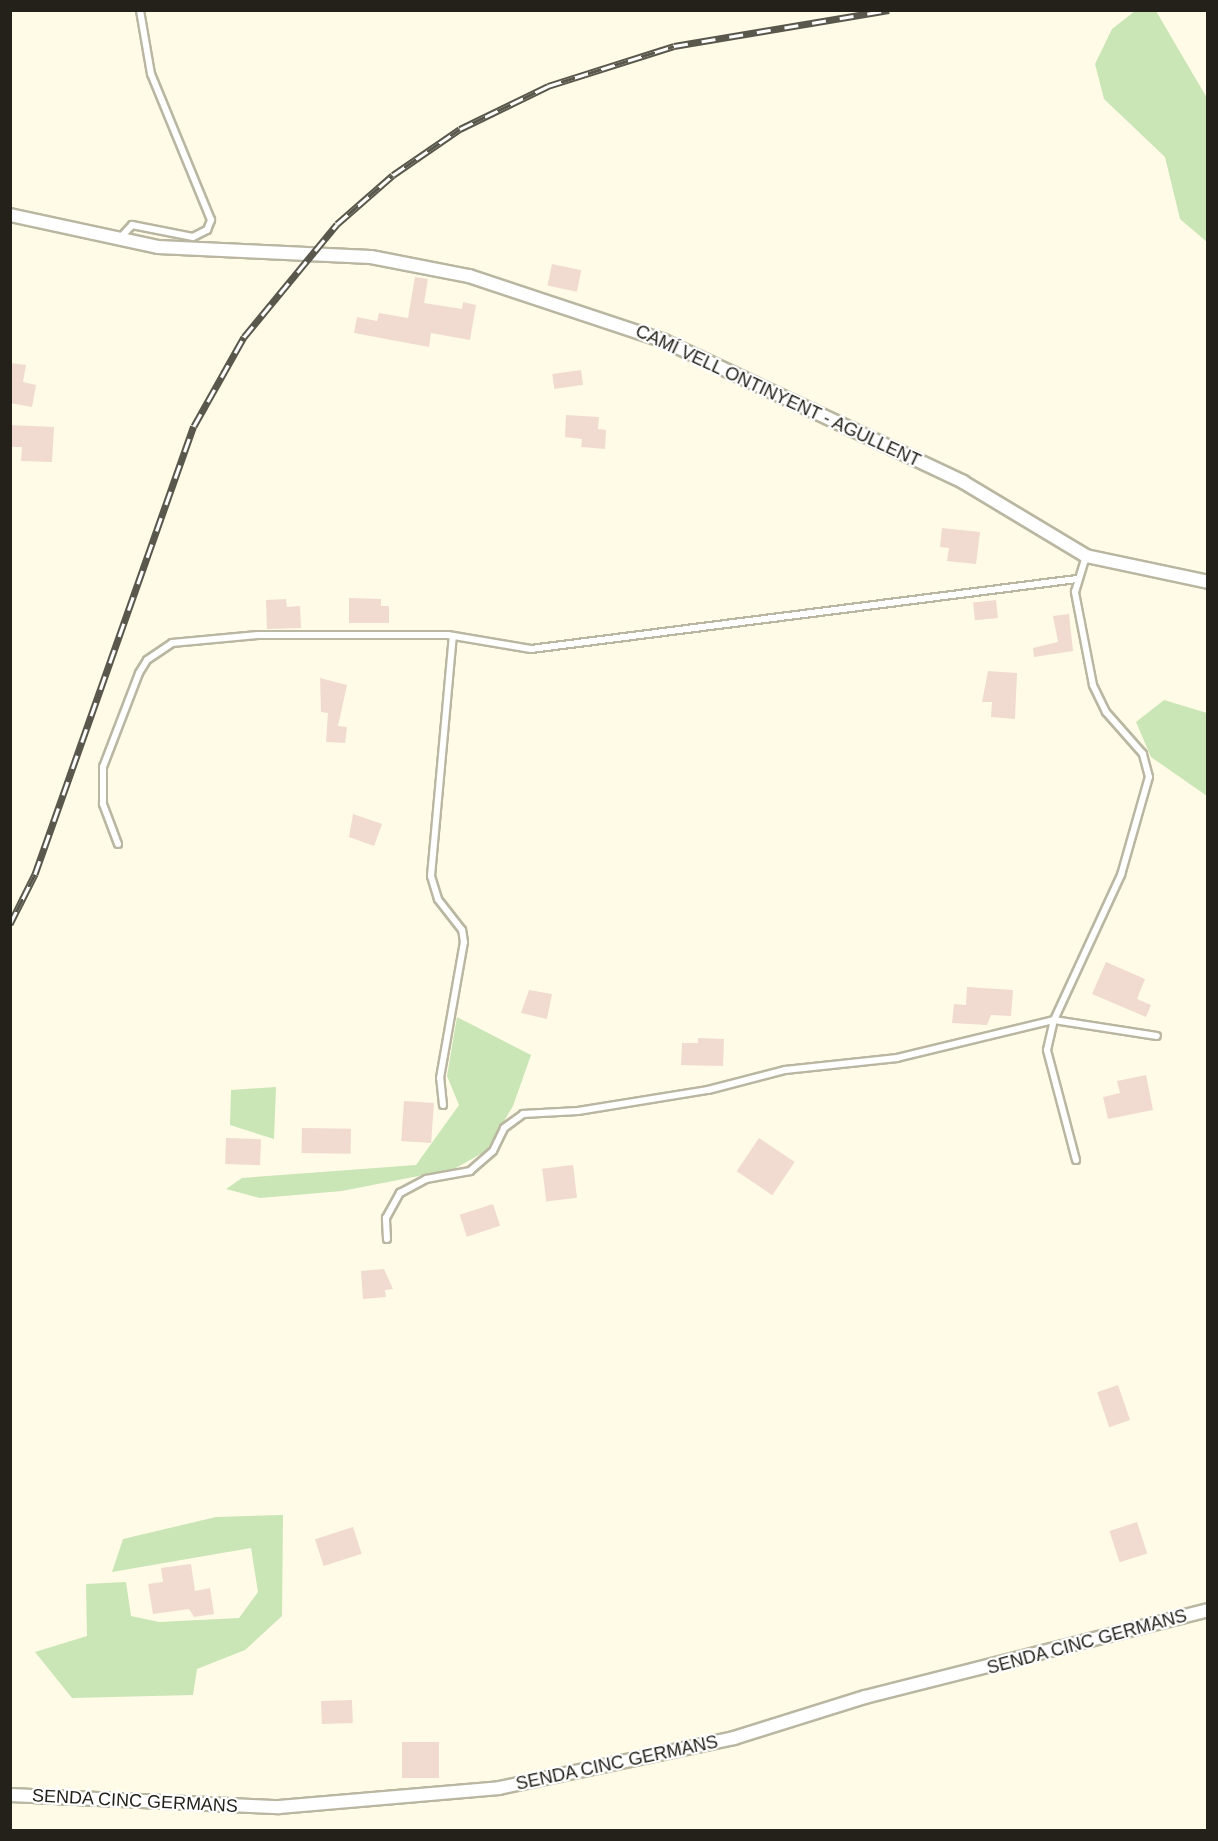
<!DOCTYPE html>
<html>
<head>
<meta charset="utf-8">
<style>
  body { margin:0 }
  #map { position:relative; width:1218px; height:1841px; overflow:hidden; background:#fffbe6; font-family:Helvetica,sans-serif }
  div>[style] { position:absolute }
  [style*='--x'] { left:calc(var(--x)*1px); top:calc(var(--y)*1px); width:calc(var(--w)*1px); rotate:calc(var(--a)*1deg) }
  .green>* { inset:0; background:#cae5b6 }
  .building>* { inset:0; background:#f1dbd0; transform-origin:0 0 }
  .roads { filter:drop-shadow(2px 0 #b9b6a1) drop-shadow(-2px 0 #b9b6a1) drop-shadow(0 2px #b9b6a1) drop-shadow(0 -2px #b9b6a1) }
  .service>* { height:6px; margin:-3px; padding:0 3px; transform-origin:3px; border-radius:3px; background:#fff }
  .minor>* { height:12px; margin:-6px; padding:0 6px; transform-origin:6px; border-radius:6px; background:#fff }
  .rail>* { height:7px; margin-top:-3.5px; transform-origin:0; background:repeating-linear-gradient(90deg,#fff 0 14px,#5a584d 0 28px); box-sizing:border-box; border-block:2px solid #5a584d }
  span { translate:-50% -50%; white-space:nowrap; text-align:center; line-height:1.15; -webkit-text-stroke:4.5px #fff; paint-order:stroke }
  .street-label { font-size:18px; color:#232119 }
  .frame { position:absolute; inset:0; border:12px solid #232119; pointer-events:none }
</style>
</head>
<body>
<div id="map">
  <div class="green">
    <i style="clip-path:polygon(1135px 11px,1156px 11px,1207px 98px,1207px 242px,1180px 219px,1165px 157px,1104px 99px,1095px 64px,1112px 29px)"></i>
    <i style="clip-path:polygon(1164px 700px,1207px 713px,1207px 796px,1151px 757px,1136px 722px)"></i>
    <i style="clip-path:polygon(457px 1017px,531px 1055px,513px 1106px,486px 1151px,454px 1169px,342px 1191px,260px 1198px,226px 1189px,242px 1178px,416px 1165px,459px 1105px,447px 1076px)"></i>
    <i style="clip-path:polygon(276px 1087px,274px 1139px,230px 1125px,231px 1090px)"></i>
    <i style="clip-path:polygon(283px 1515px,282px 1616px,245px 1650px,197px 1669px,193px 1695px,72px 1698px,35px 1652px,87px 1636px,86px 1584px,126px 1582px,131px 1616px,159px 1622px,239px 1618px,258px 1592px,251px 1548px,112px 1572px,123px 1539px,216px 1517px)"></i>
  </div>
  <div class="building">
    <i style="left:552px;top:264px;width:30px;height:22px;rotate:12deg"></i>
    <i style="clip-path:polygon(415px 277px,428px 279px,424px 303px,462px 309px,463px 302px,476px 305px,470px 340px,431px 333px,429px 347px,354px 333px,357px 317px,377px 321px,379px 313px,408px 318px)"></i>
    <i style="clip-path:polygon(10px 363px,26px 365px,23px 382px,36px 385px,32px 407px,10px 403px)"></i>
    <i style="left:581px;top:370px;width:15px;height:29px;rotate:82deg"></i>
    <i style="clip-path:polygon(566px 415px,599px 417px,598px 429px,606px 430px,605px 449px,581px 447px,582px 439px,565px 437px)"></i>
    <i style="clip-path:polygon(10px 425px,54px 427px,52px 462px,21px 461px,22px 447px,10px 447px)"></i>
    <i style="clip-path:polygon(942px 528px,980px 532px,976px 564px,947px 561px,949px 548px,940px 547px)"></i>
    <i style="clip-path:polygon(349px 598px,381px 599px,381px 606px,389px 606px,389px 623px,349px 623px)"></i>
    <i style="clip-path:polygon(286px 599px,287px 607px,300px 606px,301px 628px,267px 629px,266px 600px)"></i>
    <i style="left:996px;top:600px;width:18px;height:23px;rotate:84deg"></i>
    <i style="clip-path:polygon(1069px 614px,1073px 651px,1034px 657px,1033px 648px,1058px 642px,1053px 616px)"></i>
    <i style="clip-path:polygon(988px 671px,1017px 673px,1015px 719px,991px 717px,992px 702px,982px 702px)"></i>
    <i style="clip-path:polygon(320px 678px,347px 685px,338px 726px,347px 727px,345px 743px,326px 742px,328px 713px,321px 712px)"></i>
    <i style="clip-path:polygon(353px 814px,382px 824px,374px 846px,349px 837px)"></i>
    <i style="clip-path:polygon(1106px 962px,1145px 979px,1137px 999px,1151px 1005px,1146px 1017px,1092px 994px)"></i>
    <i style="clip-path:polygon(967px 987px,1013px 990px,1011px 1016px,991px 1015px,987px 1025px,952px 1023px,954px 1004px,966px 1005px)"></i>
    <i style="clip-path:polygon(529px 990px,552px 994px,547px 1019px,521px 1013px)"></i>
    <i style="clip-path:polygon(698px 1038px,724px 1039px,723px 1066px,681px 1065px,682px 1043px,698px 1043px)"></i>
    <i style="clip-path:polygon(1146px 1075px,1153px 1110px,1108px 1119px,1103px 1097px,1120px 1093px,1117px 1081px)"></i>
    <i style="left:404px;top:1101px;width:30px;height:40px;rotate:4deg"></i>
    <i style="left:302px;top:1128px;width:49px;height:25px;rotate:1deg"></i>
    <i style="left:226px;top:1138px;width:35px;height:26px;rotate:2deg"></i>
    <i style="left:759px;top:1138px;width:43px;height:40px;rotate:34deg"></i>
    <i style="left:573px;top:1165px;width:33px;height:31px;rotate:83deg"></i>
    <i style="left:493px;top:1204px;width:23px;height:35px;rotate:72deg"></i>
    <i style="clip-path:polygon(384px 1269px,393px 1289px,385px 1290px,386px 1297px,363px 1299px,361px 1271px)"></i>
    <i style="left:1118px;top:1385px;width:37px;height:22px;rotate:71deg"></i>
    <i style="left:1137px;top:1522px;width:33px;height:29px;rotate:72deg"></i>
    <i style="left:353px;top:1527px;width:28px;height:40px;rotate:72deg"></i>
    <i style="clip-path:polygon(191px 1564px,195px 1591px,210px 1588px,214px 1614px,194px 1617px,189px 1609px,153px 1614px,148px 1584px,163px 1582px,161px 1568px)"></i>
    <i style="left:352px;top:1700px;width:23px;height:31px;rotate:88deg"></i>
    <i style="left:402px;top:1742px;width:37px;height:36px"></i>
  </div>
  <div class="roads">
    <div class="service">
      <i style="--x:120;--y:238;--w:18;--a:-47"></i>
      <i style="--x:132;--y:225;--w:62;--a:11.1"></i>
      <i style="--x:193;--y:237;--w:16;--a:-27"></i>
      <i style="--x:207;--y:230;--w:11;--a:-68"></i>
      <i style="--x:211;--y:220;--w:158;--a:-112.3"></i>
      <i style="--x:151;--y:74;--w:65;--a:-99.8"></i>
      <i style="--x:118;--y:844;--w:43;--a:-110.6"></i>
      <i style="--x:103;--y:804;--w:37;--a:-90"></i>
      <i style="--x:103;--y:767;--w:101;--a:-69"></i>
      <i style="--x:139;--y:673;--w:15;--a:-58"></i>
      <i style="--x:147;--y:660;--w:30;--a:-34"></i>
      <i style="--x:172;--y:643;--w:86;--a:-5.3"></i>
      <i style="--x:258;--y:635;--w:190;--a:0"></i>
      <i style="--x:448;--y:635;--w:84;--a:9.6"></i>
      <i style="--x:531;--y:649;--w:550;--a:-7.31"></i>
      <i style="--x:443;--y:1105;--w:27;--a:-96"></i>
      <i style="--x:440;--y:1078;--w:138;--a:-80"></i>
      <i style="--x:464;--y:942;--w:12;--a:-99"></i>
      <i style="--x:462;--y:930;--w:39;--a:-128"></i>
      <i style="--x:438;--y:899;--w:24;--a:-107"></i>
      <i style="--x:431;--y:876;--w:241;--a:-84.8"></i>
      <i style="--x:1076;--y:1160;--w:114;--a:-104.8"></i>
      <i style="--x:1047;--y:1050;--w:31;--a:-77"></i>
      <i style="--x:1054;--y:1020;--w:104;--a:8.8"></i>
      <i style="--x:387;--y:1239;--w:21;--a:-93"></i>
      <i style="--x:386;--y:1218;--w:29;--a:-61"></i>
      <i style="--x:400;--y:1193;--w:30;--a:-28"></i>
      <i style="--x:426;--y:1179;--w:45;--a:-10.3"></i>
      <i style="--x:470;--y:1171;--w:30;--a:-41"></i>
      <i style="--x:493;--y:1151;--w:25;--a:-64"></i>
      <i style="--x:504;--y:1128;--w:24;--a:-36"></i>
      <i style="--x:523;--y:1114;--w:55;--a:-3.1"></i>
      <i style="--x:578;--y:1111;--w:132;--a:-9.2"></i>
      <i style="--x:708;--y:1090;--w:80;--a:-14.6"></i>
      <i style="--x:785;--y:1070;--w:113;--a:-6.1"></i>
      <i style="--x:897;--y:1058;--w:162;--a:-13.6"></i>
      <i style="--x:1054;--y:1020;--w:160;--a:-65.2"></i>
      <i style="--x:1121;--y:875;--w:102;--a:-74.1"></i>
      <i style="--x:1149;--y:777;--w:24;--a:-105"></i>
      <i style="--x:1143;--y:754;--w:56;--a:-131.4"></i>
      <i style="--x:1106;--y:712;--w:30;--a:-116"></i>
      <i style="--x:1093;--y:685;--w:95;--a:-101"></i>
      <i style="--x:1075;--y:592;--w:38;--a:-73"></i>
    </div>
    <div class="minor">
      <i style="--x:10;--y:215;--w:151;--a:12.2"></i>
      <i style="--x:158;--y:247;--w:213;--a:2.7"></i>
      <i style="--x:371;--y:257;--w:100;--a:11"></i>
      <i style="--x:469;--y:276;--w:206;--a:18.4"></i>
      <i style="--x:664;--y:341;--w:331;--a:25.2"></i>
      <i style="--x:963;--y:482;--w:144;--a:31"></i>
      <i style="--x:1086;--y:556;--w:125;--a:12"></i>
      <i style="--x:10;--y:1795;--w:269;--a:2.6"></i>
      <i style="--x:279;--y:1807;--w:221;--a:-4.9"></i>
      <i style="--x:499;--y:1788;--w:240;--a:-12"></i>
      <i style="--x:734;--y:1738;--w:137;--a:-17.4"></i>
      <i style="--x:865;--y:1697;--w:354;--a:-14.2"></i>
    </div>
  </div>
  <div class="rail">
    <i style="--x:10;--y:924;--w:56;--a:-63.4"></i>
    <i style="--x:35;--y:874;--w:475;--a:-70.5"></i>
    <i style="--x:194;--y:426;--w:102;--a:-60.7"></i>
    <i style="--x:244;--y:337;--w:146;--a:-50.5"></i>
    <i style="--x:337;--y:224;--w:74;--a:-41.2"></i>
    <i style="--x:393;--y:175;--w:81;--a:-34.5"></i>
    <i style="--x:460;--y:129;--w:98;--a:-26"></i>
    <i style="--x:548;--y:86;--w:132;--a:-17.6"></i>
    <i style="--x:674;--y:46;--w:218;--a:-9.5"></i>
  </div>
  <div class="street-label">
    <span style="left:778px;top:396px;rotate:25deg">CAMÍ VELL ONTINYENT - AGULLENT</span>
    <span style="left:1087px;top:1642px;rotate:-15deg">SENDA CINC GERMANS</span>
    <span style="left:617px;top:1763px;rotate:-12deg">SENDA CINC GERMANS</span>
    <span style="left:135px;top:1801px;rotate:3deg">SENDA CINC GERMANS</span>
  </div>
  <div class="frame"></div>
</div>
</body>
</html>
